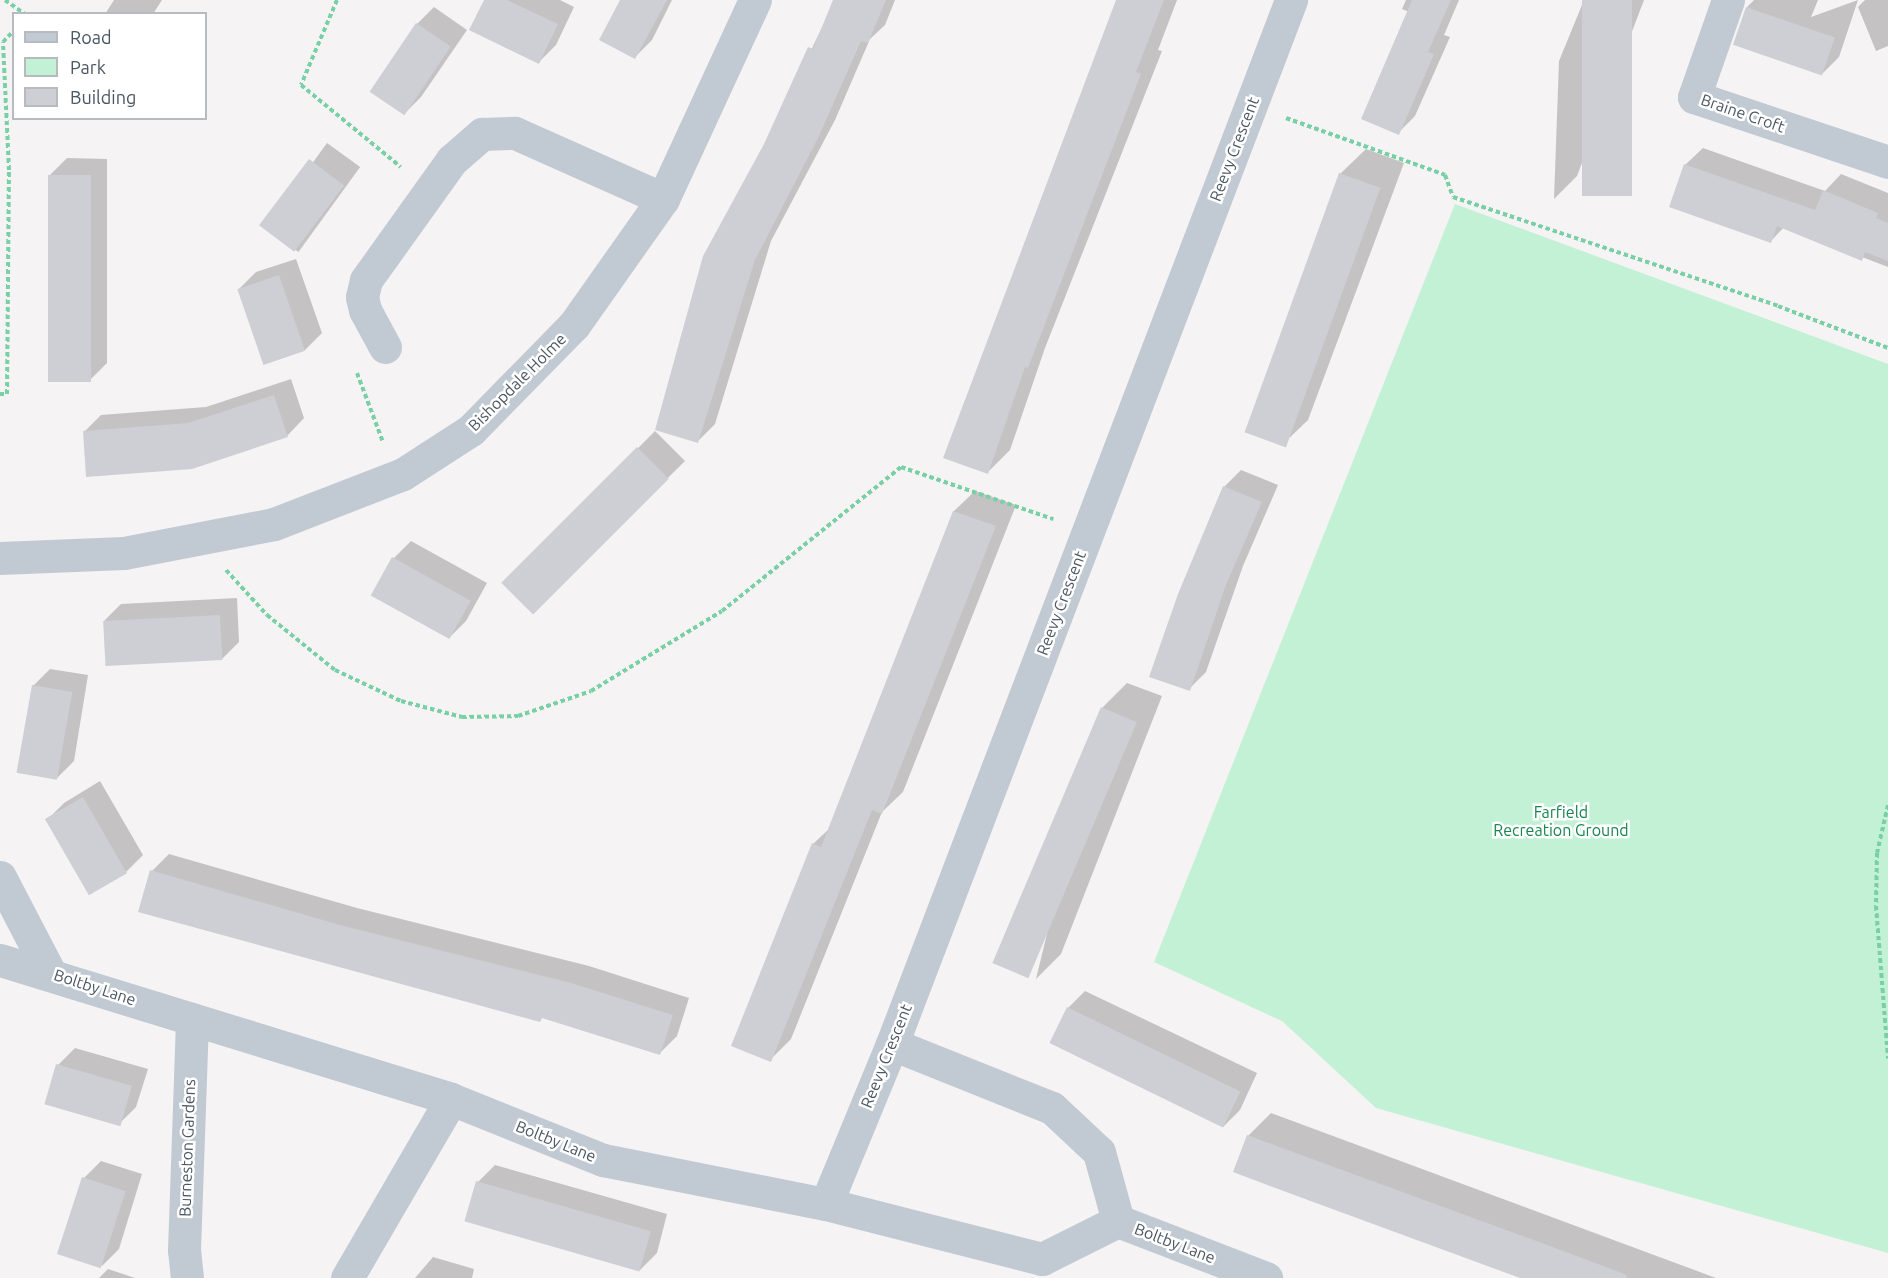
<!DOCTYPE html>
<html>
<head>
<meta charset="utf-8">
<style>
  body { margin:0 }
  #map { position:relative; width:1888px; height:1278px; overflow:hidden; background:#f5f3f3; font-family:Ubuntu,sans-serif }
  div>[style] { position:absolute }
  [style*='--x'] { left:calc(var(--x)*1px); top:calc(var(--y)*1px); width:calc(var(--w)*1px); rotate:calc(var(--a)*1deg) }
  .green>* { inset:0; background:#c3f1d5 }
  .shadow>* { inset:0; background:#0003; transform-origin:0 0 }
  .building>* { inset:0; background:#cdcfd5; transform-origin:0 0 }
  .path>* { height:4px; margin-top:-2px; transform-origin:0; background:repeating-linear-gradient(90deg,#7ad0a6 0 4.5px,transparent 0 7.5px) }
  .minor>* { height:33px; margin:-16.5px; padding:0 16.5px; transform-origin:16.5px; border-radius:16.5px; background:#c1cad2 }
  span { translate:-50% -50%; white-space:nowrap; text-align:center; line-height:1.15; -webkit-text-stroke:5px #fff; paint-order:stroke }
  .street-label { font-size:16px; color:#4a5661 }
  .park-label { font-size:16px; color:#17864f }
  .legend { position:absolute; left:12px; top:12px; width:195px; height:108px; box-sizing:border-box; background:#fff; border:2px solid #b7bbc0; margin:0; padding:8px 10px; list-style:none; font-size:18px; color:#4a5661 }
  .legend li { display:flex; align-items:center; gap:12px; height:30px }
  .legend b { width:30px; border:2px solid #b7bbc0 }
</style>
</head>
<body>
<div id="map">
  <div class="green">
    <i style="clip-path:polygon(1455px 204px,1888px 364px,1888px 1253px,1376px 1108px,1282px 1021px,1154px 962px)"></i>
  </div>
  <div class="shadow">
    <i style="clip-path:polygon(114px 0,162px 0,153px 14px,105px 14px)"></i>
    <i style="clip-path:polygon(485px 0,560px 0,574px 7px,556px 45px,539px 62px)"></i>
    <i style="clip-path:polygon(622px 0,672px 0,652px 40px,635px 57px)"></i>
    <i style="clip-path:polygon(835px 0,895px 0,885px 25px,870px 39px,835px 120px,771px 241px,715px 424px,698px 441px,766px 145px)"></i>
    <i style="clip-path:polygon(1119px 0,1177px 0,1158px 50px,1162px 51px,1045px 348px,1010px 450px,988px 472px)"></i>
    <i style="clip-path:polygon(1406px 0,1459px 0,1444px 35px,1450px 37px,1415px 116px,1398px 133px,1409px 12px,1402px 9px)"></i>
    <i style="clip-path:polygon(1584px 0,1644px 0,1577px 176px,1554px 199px,1559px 61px)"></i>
    <i style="clip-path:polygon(1754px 0,1818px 0,1811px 17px,1858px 0,1839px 57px,1822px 74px,1747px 7px)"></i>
    <i style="clip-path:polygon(1865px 0,1888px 0,1888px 46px,1876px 51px,1858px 7px)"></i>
    <i style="clip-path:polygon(434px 7px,467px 30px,421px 97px,404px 114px,417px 24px)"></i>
    <i style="left:327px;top:143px;width:41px;height:105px;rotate:36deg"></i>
    <i style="clip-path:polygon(1703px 148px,1825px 191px,1841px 174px,1888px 193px,1888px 267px,1784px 227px,1771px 241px,1685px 165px)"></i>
    <i style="clip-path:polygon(1366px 149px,1404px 163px,1308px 420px,1282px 445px,1340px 174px)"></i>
    <i style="clip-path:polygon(67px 158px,107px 159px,107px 363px,90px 380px,50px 175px)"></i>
    <i style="clip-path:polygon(296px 259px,322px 333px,305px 350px,264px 363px,239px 289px,256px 272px)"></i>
    <i style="clip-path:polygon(291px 379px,304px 418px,287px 436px,84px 432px,101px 415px,206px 407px)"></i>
    <i style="clip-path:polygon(655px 431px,685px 461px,533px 611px,578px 509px)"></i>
    <i style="clip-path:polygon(1241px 470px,1278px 485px,1243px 566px,1206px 672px,1189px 689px,1224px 487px)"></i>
    <i style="clip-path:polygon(975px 491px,1016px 505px,903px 792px,882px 812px,791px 1039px,770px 1060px,813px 844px,830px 828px,954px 511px)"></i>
    <i style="clip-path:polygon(411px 541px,487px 583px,466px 621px,449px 638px,373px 595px,394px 558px)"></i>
    <i style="clip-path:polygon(237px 598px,239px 642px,222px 659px,104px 621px,121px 604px)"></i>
    <i style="clip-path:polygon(50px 669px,88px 675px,74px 761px,57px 778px,33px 686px)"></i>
    <i style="clip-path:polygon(1127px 683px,1162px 696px,1061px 954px,1036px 979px,1102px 708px)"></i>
    <i style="clip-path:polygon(100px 781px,143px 855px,126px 872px,47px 820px,64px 803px)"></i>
    <i style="clip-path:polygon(169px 854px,357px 908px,589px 966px,689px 998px,677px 1036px,660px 1053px,152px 871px)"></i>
    <i style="clip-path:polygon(1085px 991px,1257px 1073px,1240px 1110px,1223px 1127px,1068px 1008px)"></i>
    <i style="clip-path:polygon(75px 1048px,148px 1069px,136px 1107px,119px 1124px,58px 1065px)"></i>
    <i style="clip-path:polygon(1271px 1113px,1716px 1278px,1523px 1278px,1248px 1136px)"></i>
    <i style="clip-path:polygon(101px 1161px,142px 1174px,119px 1249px,102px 1266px,84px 1178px)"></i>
    <i style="clip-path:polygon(495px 1165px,667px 1214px,657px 1253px,640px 1270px,478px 1182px)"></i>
    <i style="clip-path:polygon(433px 1257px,474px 1269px,472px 1278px,415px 1278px)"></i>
    <i style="clip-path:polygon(108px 1269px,135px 1278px,99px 1278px)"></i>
  </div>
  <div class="building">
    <i style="clip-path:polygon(484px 0,507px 0,558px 24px,539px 64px,469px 30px)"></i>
    <i style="clip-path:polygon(620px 0,667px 0,635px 59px,599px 40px)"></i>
    <i style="clip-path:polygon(833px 0,886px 0,868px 43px,861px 41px,818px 138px,755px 260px,698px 443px,655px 430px,703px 256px,764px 144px,808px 47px,813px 49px)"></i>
    <i style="clip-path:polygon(1116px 0,1164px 0,1136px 72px,1141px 74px,1028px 368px,1025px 367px,988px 474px,943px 458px)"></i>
    <i style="clip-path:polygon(1412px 0,1451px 0,1428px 52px,1434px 54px,1399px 135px,1361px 119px)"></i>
    <i style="left:1582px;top:0;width:50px;height:196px"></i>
    <i style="left:1746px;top:7px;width:94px;height:40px;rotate:19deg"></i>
    <i style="left:416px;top:23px;width:42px;height:83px;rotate:34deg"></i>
    <i style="left:309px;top:159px;width:44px;height:83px;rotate:37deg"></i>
    <i style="clip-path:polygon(1684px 164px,1815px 210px,1823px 190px,1878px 213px,1876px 218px,1888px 223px,1888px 261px,1865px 252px,1862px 261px,1777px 226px,1771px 243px,1669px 207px)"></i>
    <i style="left:1339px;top:173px;width:44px;height:276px;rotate:20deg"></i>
    <i style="left:48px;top:175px;width:43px;height:207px"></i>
    <i style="left:279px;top:275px;width:80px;height:44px;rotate:71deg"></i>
    <i style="clip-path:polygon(274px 395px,288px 437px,192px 469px,86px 477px,83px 431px,188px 423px)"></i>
    <i style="left:637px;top:447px;width:45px;height:192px;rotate:45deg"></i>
    <i style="clip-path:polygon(1223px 486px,1262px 502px,1226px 585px,1190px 691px,1149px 677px,1178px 594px)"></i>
    <i style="clip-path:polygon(953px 511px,996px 526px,882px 814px,872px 810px,771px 1062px,731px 1046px,812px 843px,821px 847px)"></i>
    <i style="left:392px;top:557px;width:90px;height:44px;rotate:29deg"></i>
    <i style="left:220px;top:615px;width:45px;height:117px;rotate:87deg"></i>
    <i style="left:32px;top:685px;width:41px;height:89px;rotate:10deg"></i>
    <i style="left:1101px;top:707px;width:39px;height:278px;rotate:23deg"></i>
    <i style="left:83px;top:797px;width:88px;height:44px;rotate:60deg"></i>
    <i style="clip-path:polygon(150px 870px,340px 925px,571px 983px,673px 1015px,660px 1055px,542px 1018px,540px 1022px,138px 912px)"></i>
    <i style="left:1067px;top:1007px;width:193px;height:40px;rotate:26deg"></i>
    <i style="left:56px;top:1064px;width:79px;height:42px;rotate:16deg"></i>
    <i style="clip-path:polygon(1247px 1135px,1550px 1246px,1627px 1275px,1626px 1278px,1520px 1278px,1297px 1196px,1233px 1172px)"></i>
    <i style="left:82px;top:1177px;width:46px;height:81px;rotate:18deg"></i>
    <i style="left:476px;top:1181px;width:182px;height:42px;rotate:16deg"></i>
  </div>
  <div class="path">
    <i style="--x:5;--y:0;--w:24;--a:35"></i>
    <i style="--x:337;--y:0;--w:92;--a:113"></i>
    <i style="--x:301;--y:85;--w:129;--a:39.4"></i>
    <i style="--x:1286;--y:118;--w:169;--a:19.7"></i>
    <i style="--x:1445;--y:175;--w:23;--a:70"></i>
    <i style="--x:1453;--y:197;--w:343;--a:18.5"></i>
    <i style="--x:1778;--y:306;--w:118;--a:20.9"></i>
    <i style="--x:357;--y:373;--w:74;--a:69.4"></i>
    <i style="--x:0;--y:394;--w:7;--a:0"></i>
    <i style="--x:7;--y:394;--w:224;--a:-89.5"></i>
    <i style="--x:9;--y:170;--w:128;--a:-92.7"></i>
    <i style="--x:3;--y:42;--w:16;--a:-47"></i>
    <i style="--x:226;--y:570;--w:61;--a:47.7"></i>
    <i style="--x:267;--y:615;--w:87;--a:39"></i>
    <i style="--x:335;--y:670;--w:73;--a:25.2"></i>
    <i style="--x:401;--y:701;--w:63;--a:14.7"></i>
    <i style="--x:462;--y:717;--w:56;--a:-1"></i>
    <i style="--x:518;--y:716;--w:77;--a:-18.9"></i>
    <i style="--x:591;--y:691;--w:153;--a:-31.4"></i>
    <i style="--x:722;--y:611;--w:230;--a:-38.8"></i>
    <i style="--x:901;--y:467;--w:161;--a:18.9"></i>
    <i style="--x:1888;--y:805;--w:49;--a:102.9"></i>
    <i style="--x:1877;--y:853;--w:53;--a:91.1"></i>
    <i style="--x:1876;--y:906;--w:153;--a:85.5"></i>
  </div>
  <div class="minor">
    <i style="--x:1728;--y:0;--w:103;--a:109.3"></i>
    <i style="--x:1694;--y:97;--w:205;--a:18.5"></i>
    <i style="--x:385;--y:347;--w:42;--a:-118.4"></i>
    <i style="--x:365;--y:310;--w:13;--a:-103"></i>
    <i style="--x:362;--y:297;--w:17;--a:-77"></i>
    <i style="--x:366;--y:280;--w:148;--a:-54.4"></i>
    <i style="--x:452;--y:160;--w:40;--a:-41"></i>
    <i style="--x:482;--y:134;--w:33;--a:-2"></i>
    <i style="--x:515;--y:133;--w:162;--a:24"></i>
    <i style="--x:0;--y:558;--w:124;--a:-2.3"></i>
    <i style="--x:124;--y:553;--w:153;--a:-10.9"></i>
    <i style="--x:274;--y:524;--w:138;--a:-21.2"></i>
    <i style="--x:403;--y:474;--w:81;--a:-32.9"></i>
    <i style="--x:471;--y:430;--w:147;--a:-45.6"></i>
    <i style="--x:574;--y:325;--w:154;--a:-54.8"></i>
    <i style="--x:663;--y:199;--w:219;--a:-65.2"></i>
    <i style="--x:0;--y:877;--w:108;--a:62.5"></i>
    <i style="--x:0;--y:960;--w:472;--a:17.1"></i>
    <i style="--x:451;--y:1099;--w:164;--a:21.9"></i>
    <i style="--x:603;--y:1160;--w:227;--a:11.2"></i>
    <i style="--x:826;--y:1204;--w:223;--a:14.3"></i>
    <i style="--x:1042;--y:1259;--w:85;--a:-26.6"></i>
    <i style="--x:1118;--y:1221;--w:159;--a:21.1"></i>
    <i style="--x:892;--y:1044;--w:172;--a:21.8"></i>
    <i style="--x:1052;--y:1108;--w:64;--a:43.1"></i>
    <i style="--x:1099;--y:1152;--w:72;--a:74.6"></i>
    <i style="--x:826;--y:1204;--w:173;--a:-67.6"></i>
    <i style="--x:892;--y:1044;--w:1118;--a:-69.08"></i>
    <i style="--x:187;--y:1278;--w:28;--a:-96"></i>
    <i style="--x:184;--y:1250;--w:231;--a:-88"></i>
    <i style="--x:347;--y:1278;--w:207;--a:-59.8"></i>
  </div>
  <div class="street-label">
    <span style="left:1743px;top:113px;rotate:19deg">Braine Croft</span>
    <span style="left:1234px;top:149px;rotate:-69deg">Reevy Crescent</span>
    <span style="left:517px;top:382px;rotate:-45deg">Bishopdale Holme</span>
    <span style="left:1061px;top:603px;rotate:-69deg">Reevy Crescent</span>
    <span style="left:95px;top:987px;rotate:18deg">Boltby Lane</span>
    <span style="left:886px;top:1056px;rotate:-68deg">Reevy Crescent</span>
    <span style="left:556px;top:1141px;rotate:22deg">Boltby Lane</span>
    <span style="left:187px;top:1148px;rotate:-88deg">Burneston Gardens</span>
    <span style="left:1175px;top:1243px;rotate:21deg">Boltby Lane</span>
  </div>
  <div class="park-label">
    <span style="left:1561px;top:821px">Farfield<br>Recreation Ground</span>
  </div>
  <ul class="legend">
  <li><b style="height:8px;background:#c1cad2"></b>Road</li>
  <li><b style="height:16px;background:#c3f1d5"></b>Park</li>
  <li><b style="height:16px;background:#cdcfd5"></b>Building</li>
  </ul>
</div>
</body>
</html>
